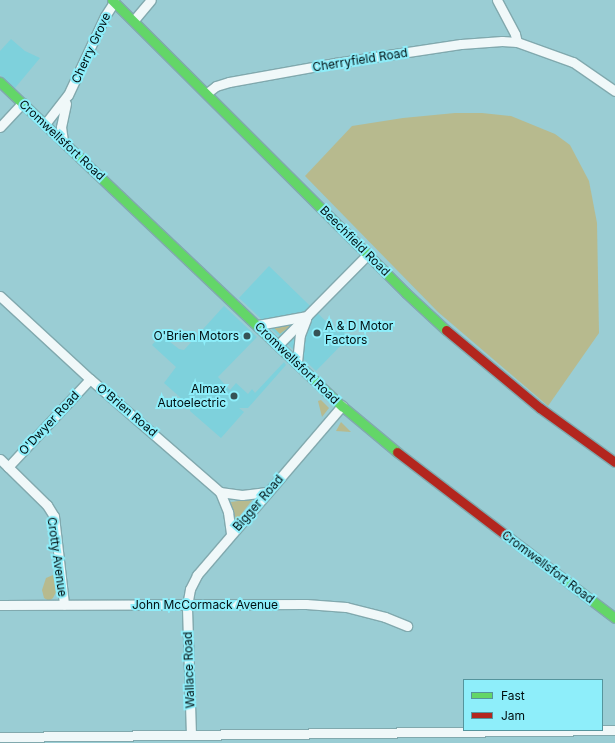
<!DOCTYPE html>
<html>
<head>
<meta charset="utf-8">
<style>
  body { margin:0 }
  #map { position:relative; width:615px; height:743px; overflow:hidden; background:#9acdd4; font-family:Inter,sans-serif }
  div>[style] { position:absolute }
  [style*='--x'] { left:calc(var(--x)*1px); top:calc(var(--y)*1px); width:calc(var(--w)*1px); rotate:calc(var(--a)*1deg) }
  .built>* { inset:0; background:#7ed1dc }
  .green>* { inset:0; background:#b7ba8e }
  .roads { filter:drop-shadow(1px 0 #81a9ae) drop-shadow(-1px 0 #81a9ae) drop-shadow(0 1px #81a9ae) drop-shadow(0 -1px #81a9ae) }
  .street>* { height:9px; margin:-4.5px; padding:0 4.5px; transform-origin:4.5px; border-radius:4.5px; background:#f0f8f9 }
  .fast>* { height:9px; margin:-4.5px; padding:0 4.5px; transform-origin:4.5px; border-radius:4.5px; background:#63d668 }
  .jam>* { height:9px; margin:-4.5px; padding:0 4.5px; transform-origin:4.5px; border-radius:4.5px; background:#b3261e }
  .dots>* { width:11px; height:11px; translate:-50% -50%; box-sizing:border-box; border:2px solid #8eeefa; border-radius:50% }
  span { translate:-50% -50%; white-space:nowrap; text-align:center; line-height:1.15; -webkit-text-stroke:4px #8eeefa; paint-order:stroke }
  .street-label { font-size:12px; color:#000f11 }
  .poi-label { font-size:12px; color:#000f11 }
  .left { translate:0 -50%; text-align:left }
  .right { translate:-100% -50%; text-align:right }
  .legend { position:absolute; left:463px; top:679px; width:140px; height:52px; box-sizing:border-box; background:#8eeefa; border:1px solid #55959d; margin:0; padding:5px 7px; list-style:none; font-size:12px; color:#000f11 }
  .legend li { display:flex; align-items:center; gap:8px; height:20px }
  .legend b { width:20px; border:1px solid #55959d }
</style>
</head>
<body>
<div id="map">
  <div class="built">
    <i style="clip-path:polygon(11px 39px,25px 51px,40px 58px,15px 88px,0 75px,0 51px)"></i>
    <i style="clip-path:polygon(269px 266px,338px 333px,342px 330px,349px 337px,316px 371px,239px 298px)"></i>
    <i style="clip-path:polygon(224px 306px,257px 337px,218px 377px,230px 390px,236px 383px,248px 394px,252px 389px,255px 393px,284px 362px,286px 365px,248px 408px,239px 408px,244px 412px,221px 438px,190px 411px,191px 407px,164px 383px,176px 367px,152px 345px,161px 335px,179px 349px,184px 350px)"></i>
  </div>
  <div class="green">
    <i style="clip-path:polygon(455px 113px,482px 113px,511px 116px,555px 134px,570px 145px,589px 181px,597px 223px,599px 333px,548px 406px,438px 312px,305px 176px,352px 126px,403px 118px)"></i>
    <i style="clip-path:polygon(293px 324px,280px 334px,272px 326px,288px 325px)"></i>
    <i style="clip-path:polygon(321px 400px,329px 408px,322px 417px,318px 401px)"></i>
    <i style="clip-path:polygon(341px 422px,351px 432px,336px 431px)"></i>
    <i style="clip-path:polygon(253px 499px,235px 522px,231px 502px)"></i>
    <i style="clip-path:polygon(53px 575px,56px 592px,53px 598px,49px 601px,44px 598px,42px 590px,46px 578px)"></i>
  </div>
  <div class="roads">
    <div class="street">
      <i style="--x:497;--y:0;--w:38;--a:62"></i>
      <i style="--x:515;--y:34;--w:8;--a:76"></i>
      <i style="--x:517;--y:42;--w:59;--a:19.7"></i>
      <i style="--x:573;--y:62;--w:51;--a:34.6"></i>
      <i style="--x:134;--y:20;--w:26;--a:-50"></i>
      <i style="--x:207;--y:93;--w:11;--a:-38"></i>
      <i style="--x:216;--y:86;--w:14;--a:-17"></i>
      <i style="--x:229;--y:82;--w:108;--a:-10.2"></i>
      <i style="--x:335;--y:63;--w:127;--a:-8.6"></i>
      <i style="--x:461;--y:44;--w:41;--a:-4.2"></i>
      <i style="--x:502;--y:41;--w:15;--a:4"></i>
      <i style="--x:45;--y:124;--w:37;--a:-52"></i>
      <i style="--x:68;--y:95;--w:87;--a:-64.9"></i>
      <i style="--x:105;--y:16;--w:17;--a:-57"></i>
      <i style="--x:0;--y:127;--w:33;--a:-47"></i>
      <i style="--x:63;--y:141;--w:14;--a:-98"></i>
      <i style="--x:61;--y:127;--w:24;--a:-78"></i>
      <i style="--x:0;--y:296;--w:122;--a:42.7"></i>
      <i style="--x:90;--y:379;--w:172;--a:41"></i>
      <i style="--x:220;--y:492;--w:22;--a:8"></i>
      <i style="--x:242;--y:495;--w:25;--a:-7"></i>
      <i style="--x:258;--y:325;--w:50;--a:-10.4"></i>
      <i style="--x:279;--y:344;--w:127;--a:-45.3"></i>
      <i style="--x:297;--y:362;--w:27;--a:-84"></i>
      <i style="--x:300;--y:335;--w:17;--a:-69"></i>
      <i style="--x:0;--y:459;--w:66;--a:44.4"></i>
      <i style="--x:47;--y:505;--w:13;--a:58"></i>
      <i style="--x:54;--y:516;--w:89;--a:83.5"></i>
      <i style="--x:8;--y:467;--w:120;--a:-47"></i>
      <i style="--x:220;--y:492;--w:22;--a:68"></i>
      <i style="--x:228;--y:512;--w:22;--a:82"></i>
      <i style="--x:0;--y:605;--w:306;--a:-0.2"></i>
      <i style="--x:306;--y:604;--w:40;--a:4.3"></i>
      <i style="--x:346;--y:607;--w:40;--a:14.4"></i>
      <i style="--x:385;--y:617;--w:24;--a:22"></i>
      <i style="--x:191;--y:735;--w:129;--a:-91.8"></i>
      <i style="--x:187;--y:606;--w:17;--a:-80"></i>
      <i style="--x:190;--y:589;--w:16;--a:-63"></i>
      <i style="--x:197;--y:575;--w:223;--a:-49.4"></i>
      <i style="--x:0;--y:737;--w:615;--a:-0.65"></i>
    </div>
    <div class="fast">
      <i style="--x:112;--y:0;--w:415;--a:44.9"></i>
      <i style="--x:406;--y:293;--w:54;--a:42.8"></i>
      <i style="--x:0;--y:82;--w:471;--a:43.5"></i>
      <i style="--x:342;--y:406;--w:72;--a:39.9"></i>
      <i style="--x:524;--y:549;--w:114;--a:37.2"></i>
    </div>
    <div class="jam">
      <i style="--x:446;--y:330;--w:122;--a:39.7"></i>
      <i style="--x:540;--y:408;--w:92;--a:35.8"></i>
      <i style="--x:397;--y:452;--w:160;--a:37.4"></i>
    </div>
  </div>
  <div class="dots">
    <i style="left:317px;top:333px;background:#365255"></i>
    <i style="left:247px;top:336px;background:#365255"></i>
    <i style="left:234px;top:396px;background:#365255"></i>
  </div>
  <div class="street-label">
    <span style="left:91px;top:48px;rotate:-65deg">Cherry Grove</span>
    <span style="left:360px;top:60px;rotate:-9deg">Cherryfield Road</span>
    <span style="left:62px;top:140px;rotate:43deg">Cromwellsfort Road</span>
    <span style="left:355px;top:241px;rotate:45deg">Beechfield Road</span>
    <span style="left:297px;top:363px;rotate:44deg">Cromwellsfort Road</span>
    <span style="left:127px;top:410px;rotate:40deg">O'Brien Road</span>
    <span style="left:49px;top:423px;rotate:-47deg">O'Dwyer Road</span>
    <span style="left:258px;top:503px;rotate:-49deg">Bigger Road</span>
    <span style="left:57px;top:557px;rotate:82deg">Crotty Avenue</span>
    <span style="left:548px;top:567px;rotate:37deg">Cromwellsfort Road</span>
    <span style="left:205px;top:605px">John McCormack Avenue</span>
    <span style="left:189px;top:670px;rotate:-92deg">Wallace Road</span>
  </div>
  <div class="poi-label">
    <span class="left" style="left:325px;top:333px">A &amp; D Motor<br>Factors</span>
    <span class="right" style="left:239px;top:336px">O'Brien Motors</span>
    <span class="right" style="left:226px;top:396px">Almax<br>Autoelectric</span>
  </div>
  <ul class="legend">
  <li><b style="height:5px;background:#63d668"></b>Fast</li>
  <li><b style="height:5px;background:#b3261e"></b>Jam</li>
  </ul>
</div>
</body>
</html>
